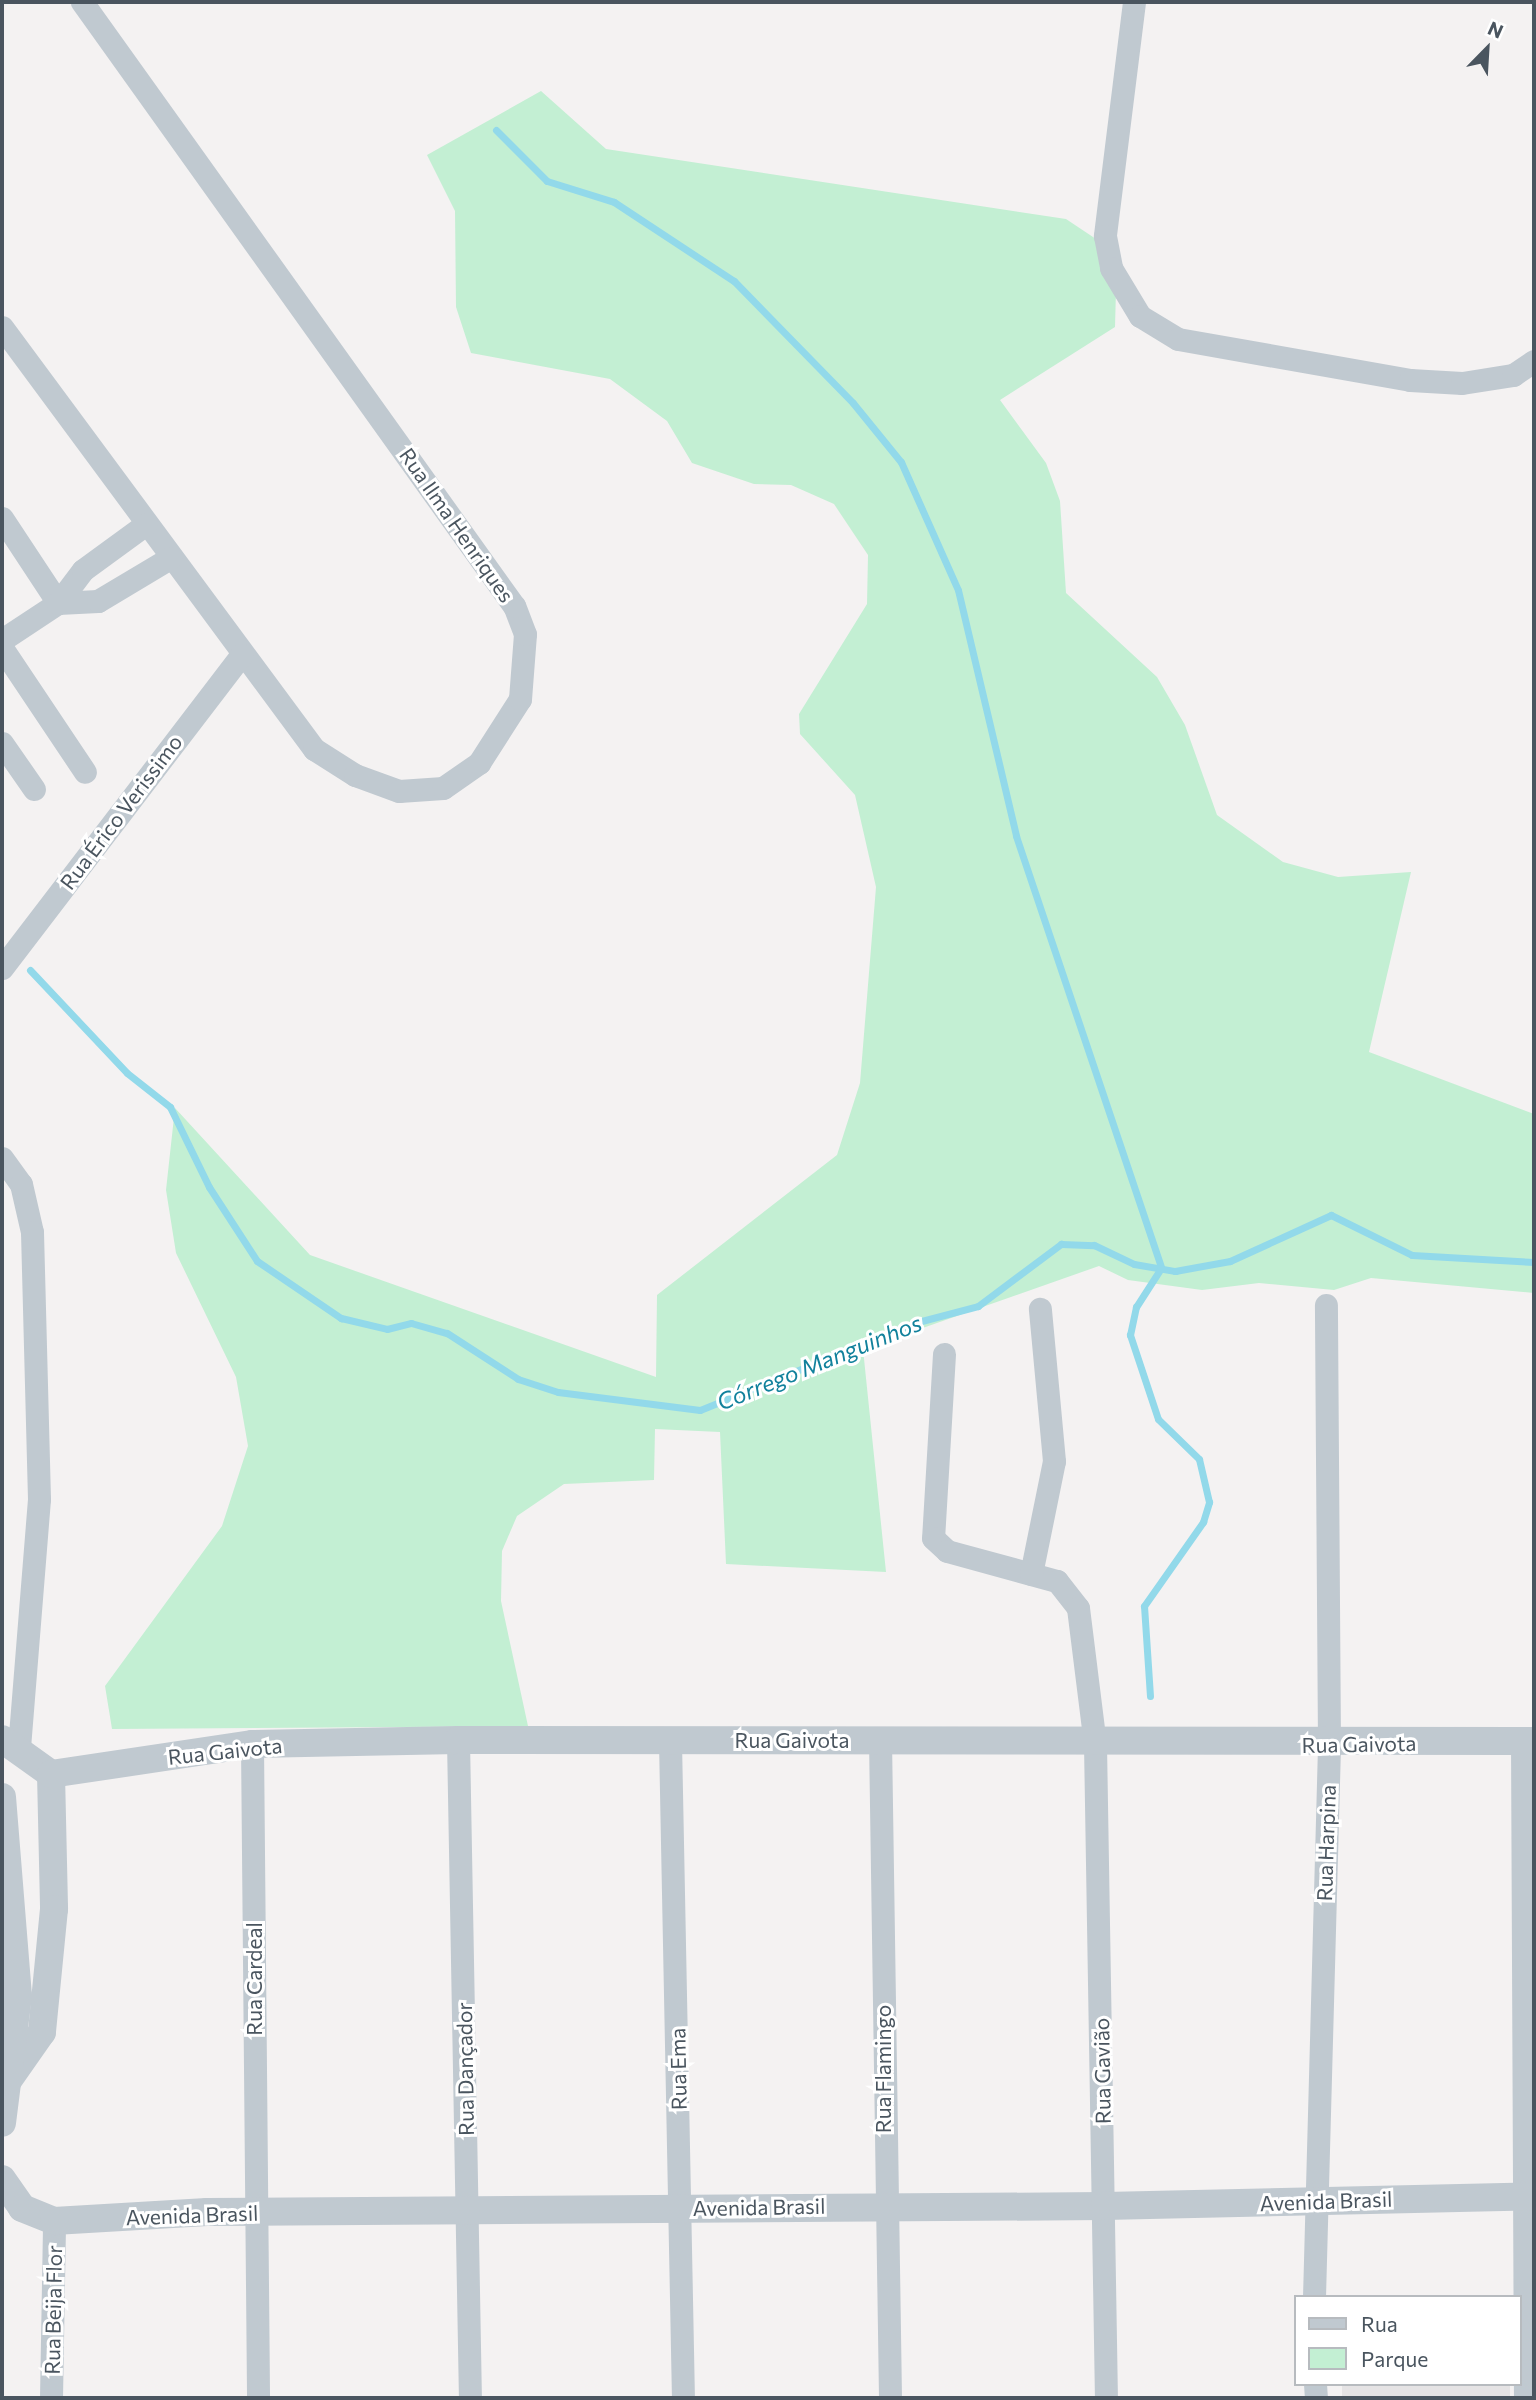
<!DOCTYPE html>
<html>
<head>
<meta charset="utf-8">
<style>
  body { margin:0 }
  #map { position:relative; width:1536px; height:2400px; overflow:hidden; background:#f4f2f2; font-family:Commissioner,sans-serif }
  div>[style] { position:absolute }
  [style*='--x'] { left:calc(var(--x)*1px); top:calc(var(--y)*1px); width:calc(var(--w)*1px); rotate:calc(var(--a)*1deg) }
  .education>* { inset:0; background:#e5e3e4; transform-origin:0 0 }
  .green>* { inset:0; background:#c3efd3 }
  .stream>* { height:7px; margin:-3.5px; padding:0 3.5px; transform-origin:3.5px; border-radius:3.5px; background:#92d9ea }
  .minor>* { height:23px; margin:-11.5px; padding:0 11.5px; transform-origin:11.5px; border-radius:11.5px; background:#c0c9d0 }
  .tertiary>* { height:28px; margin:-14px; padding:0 14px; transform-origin:14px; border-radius:14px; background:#c0c9d0 }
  span { translate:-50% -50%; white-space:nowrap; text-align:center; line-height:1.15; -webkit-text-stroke:6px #fff; paint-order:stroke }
  .street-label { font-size:21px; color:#4a555f }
  .water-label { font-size:23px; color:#11819c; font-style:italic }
  .frame { position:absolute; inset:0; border:4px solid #4a555f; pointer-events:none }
  .legend { position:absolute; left:1294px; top:2295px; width:228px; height:91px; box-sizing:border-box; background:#fff; border:2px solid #b7bbbf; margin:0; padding:9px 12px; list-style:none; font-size:21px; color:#4a555f }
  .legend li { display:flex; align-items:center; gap:14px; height:35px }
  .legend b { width:35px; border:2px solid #b7bbbf }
  .north { position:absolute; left:1452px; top:14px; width:70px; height:70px; -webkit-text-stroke:5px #fff; paint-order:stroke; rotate:24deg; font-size:19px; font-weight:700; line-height:28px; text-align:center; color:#4a555f }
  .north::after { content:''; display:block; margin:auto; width:24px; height:32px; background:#4a555f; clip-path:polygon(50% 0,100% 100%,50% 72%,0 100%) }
</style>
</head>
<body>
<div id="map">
  <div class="education">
    <i style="left:1342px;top:2384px;width:168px;height:14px"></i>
  </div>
  <div class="green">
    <i style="clip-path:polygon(541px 91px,606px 149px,1066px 219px,1096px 239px,1116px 290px,1115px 327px,1000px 400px,1046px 463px,1060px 501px,1066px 593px,1157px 677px,1185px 725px,1217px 815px,1283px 862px,1338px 877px,1411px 872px,1369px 1052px,1534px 1114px,1534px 1293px,1371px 1278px,1334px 1290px,1259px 1283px,1202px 1290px,1128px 1280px,1099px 1266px,863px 1349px,886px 1572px,726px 1564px,720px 1432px,655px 1429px,654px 1480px,564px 1484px,517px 1516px,502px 1551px,501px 1601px,528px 1726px,112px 1729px,105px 1686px,222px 1526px,248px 1446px,236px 1377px,176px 1253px,166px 1190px,175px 1108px,310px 1255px,656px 1377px,657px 1295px,837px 1155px,860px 1083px,876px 887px,855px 795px,800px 734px,799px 714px,867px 604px,868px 555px,834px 504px,791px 485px,754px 484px,692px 463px,667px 421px,610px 379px,471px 353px,456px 307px,455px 211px,427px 155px)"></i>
  </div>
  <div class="stream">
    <i style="--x:496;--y:130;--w:72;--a:45"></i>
    <i style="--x:547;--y:181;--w:70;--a:17.4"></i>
    <i style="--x:614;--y:202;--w:144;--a:33.4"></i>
    <i style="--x:734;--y:281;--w:170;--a:45.7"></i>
    <i style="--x:853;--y:403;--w:76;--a:50.9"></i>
    <i style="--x:901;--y:462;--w:140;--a:66"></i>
    <i style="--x:958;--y:590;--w:253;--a:76.7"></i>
    <i style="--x:1016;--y:836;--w:456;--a:71.4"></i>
    <i style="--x:30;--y:970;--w:141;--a:46.7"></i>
    <i style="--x:127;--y:1073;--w:55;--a:38.3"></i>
    <i style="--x:170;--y:1107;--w:89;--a:64"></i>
    <i style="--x:209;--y:1187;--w:88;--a:57"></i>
    <i style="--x:257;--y:1261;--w:102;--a:34.2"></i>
    <i style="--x:341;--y:1318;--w:47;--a:13.4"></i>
    <i style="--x:387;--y:1329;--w:25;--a:-14"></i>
    <i style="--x:411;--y:1323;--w:37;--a:16"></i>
    <i style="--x:447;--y:1333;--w:85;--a:32.9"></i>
    <i style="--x:518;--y:1379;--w:42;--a:18"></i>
    <i style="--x:558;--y:1392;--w:143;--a:7.2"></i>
    <i style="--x:700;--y:1410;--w:231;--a:-22.1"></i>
    <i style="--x:914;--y:1323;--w:66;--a:-14.9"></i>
    <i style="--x:978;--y:1306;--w:104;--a:-36.8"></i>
    <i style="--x:1061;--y:1244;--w:33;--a:2"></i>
    <i style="--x:1094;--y:1245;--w:44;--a:25.4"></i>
    <i style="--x:1134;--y:1264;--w:42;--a:9.7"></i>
    <i style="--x:1175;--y:1271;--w:56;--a:-10.3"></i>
    <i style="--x:1230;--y:1261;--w:111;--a:-24.5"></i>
    <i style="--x:1331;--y:1215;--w:90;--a:26.3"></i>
    <i style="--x:1412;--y:1255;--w:122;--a:3.3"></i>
    <i style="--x:1150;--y:1696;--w:90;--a:-93.8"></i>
    <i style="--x:1144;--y:1606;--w:103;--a:-54.9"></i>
    <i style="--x:1203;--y:1522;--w:21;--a:-73"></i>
    <i style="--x:1209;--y:1502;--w:44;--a:-103.1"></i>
    <i style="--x:1199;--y:1459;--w:57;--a:-135.7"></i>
    <i style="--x:1158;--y:1419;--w:89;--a:-108.4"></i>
    <i style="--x:1130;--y:1335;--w:29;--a:-78"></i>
    <i style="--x:1136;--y:1307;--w:46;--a:-57.3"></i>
  </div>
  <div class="minor">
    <i style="--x:1134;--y:2;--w:236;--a:97.1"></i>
    <i style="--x:1105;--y:236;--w:33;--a:79"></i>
    <i style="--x:1111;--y:268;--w:56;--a:58.9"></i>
    <i style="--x:1140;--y:316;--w:44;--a:31.2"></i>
    <i style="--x:1178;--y:339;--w:236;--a:10"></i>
    <i style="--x:1410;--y:380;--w:52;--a:3.3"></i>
    <i style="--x:1462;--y:383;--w:52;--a:-8.9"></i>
    <i style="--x:1513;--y:375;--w:25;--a:-34"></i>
    <i style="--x:2;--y:327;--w:525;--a:53.52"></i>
    <i style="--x:314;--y:749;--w:49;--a:32.4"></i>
    <i style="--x:355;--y:775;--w:47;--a:20"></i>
    <i style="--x:399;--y:791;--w:44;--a:-3.9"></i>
    <i style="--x:443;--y:788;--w:44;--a:-34.8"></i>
    <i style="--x:479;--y:763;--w:76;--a:-57.4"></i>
    <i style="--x:520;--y:699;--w:65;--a:-85.6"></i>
    <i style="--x:525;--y:634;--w:30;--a:-111"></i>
    <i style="--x:514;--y:606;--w:743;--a:-125.57"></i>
    <i style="--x:2;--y:518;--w:102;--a:56.6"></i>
    <i style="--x:58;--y:603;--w:40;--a:-2.9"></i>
    <i style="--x:98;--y:601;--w:84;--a:-30.8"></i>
    <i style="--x:2;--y:640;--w:67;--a:-33.5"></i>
    <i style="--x:58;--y:603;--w:41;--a:-52.9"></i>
    <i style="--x:83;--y:570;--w:78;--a:-36.1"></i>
    <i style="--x:2;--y:648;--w:149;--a:56.2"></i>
    <i style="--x:2;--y:743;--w:56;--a:55.2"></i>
    <i style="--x:2;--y:968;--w:394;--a:-52.6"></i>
    <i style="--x:2;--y:1158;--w:32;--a:54"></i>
    <i style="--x:21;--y:1184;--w:49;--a:77.1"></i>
    <i style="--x:32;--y:1232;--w:267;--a:88.5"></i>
    <i style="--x:39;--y:1499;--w:251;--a:94.6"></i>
    <i style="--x:944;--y:1354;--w:184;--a:93.4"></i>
    <i style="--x:933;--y:1538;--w:19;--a:43"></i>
    <i style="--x:947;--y:1551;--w:114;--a:15.3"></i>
    <i style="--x:1057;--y:1581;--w:34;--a:52"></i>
    <i style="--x:1078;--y:1608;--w:137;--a:82.9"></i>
    <i style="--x:1095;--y:1744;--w:654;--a:89.04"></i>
    <i style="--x:1031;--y:1574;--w:115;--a:-78.5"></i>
    <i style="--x:1054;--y:1461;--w:153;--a:-95.3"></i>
    <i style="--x:880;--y:1739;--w:659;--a:89.13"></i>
    <i style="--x:458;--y:1740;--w:658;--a:88.96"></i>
    <i style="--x:670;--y:1741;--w:657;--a:88.87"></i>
    <i style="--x:1522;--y:1741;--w:657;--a:89.74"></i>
    <i style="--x:252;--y:1744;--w:654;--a:89.47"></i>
    <i style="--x:1314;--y:2297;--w:552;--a:-88.44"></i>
    <i style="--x:1329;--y:1745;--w:440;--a:-90.4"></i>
    <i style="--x:1315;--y:2384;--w:14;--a:86"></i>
    <i style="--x:51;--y:2398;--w:177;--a:-89"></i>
  </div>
  <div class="tertiary">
    <i style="--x:2;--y:1739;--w:60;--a:35.5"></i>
    <i style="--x:51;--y:1774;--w:135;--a:88.7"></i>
    <i style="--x:54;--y:1909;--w:124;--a:95.6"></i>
    <i style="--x:42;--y:2032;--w:61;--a:125"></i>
    <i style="--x:51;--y:1774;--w:203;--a:-8.5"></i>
    <i style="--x:252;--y:1744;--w:206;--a:-1.1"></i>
    <i style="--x:458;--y:1740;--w:1076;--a:0.05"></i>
    <i style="--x:2;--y:1797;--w:200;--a:85.4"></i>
    <i style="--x:18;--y:1996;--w:128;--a:97.2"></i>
    <i style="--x:2;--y:2179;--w:35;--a:55"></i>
    <i style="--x:22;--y:2208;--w:35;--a:22"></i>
    <i style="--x:54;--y:2221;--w:153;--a:-3.4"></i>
    <i style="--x:207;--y:2212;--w:898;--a:-0.38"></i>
    <i style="--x:1105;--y:2206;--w:429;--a:-1.3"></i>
  </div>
  <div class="street-label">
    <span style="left:457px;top:525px;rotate:55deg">Rua Ilma Henriques</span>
    <span style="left:121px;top:812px;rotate:-53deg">Rua Érico Verissimo</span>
    <span style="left:792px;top:1740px">Rua Gaivota</span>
    <span style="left:1359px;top:1744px;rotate:-1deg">Rua Gaivota</span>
    <span style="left:225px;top:1751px;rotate:-6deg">Rua Gaivota</span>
    <span style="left:1326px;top:1843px;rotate:-88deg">Rua Harpina</span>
    <span style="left:254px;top:1979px;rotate:-90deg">Rua Cardeal</span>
    <span style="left:465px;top:2069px;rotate:-91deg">Rua Dançador</span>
    <span style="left:678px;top:2069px;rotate:-91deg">Rua Ema</span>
    <span style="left:883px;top:2069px;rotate:-90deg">Rua Flamingo</span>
    <span style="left:1102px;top:2071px;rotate:-91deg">Rua Gavião</span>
    <span style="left:1326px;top:2201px;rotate:-2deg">Avenida Brasil</span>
    <span style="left:759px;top:2207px;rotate:-1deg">Avenida Brasil</span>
    <span style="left:192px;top:2215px;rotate:-2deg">Avenida Brasil</span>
    <span style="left:53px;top:2310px;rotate:-89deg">Rua Beija Flor</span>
  </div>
  <div class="water-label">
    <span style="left:819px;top:1362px;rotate:-22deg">Córrego Manguinhos</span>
  </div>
  <div class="frame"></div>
  <ul class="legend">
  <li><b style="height:9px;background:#c0c9d0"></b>Rua</li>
  <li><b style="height:19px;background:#c3efd3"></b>Parque</li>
  </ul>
  <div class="north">N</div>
</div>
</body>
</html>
